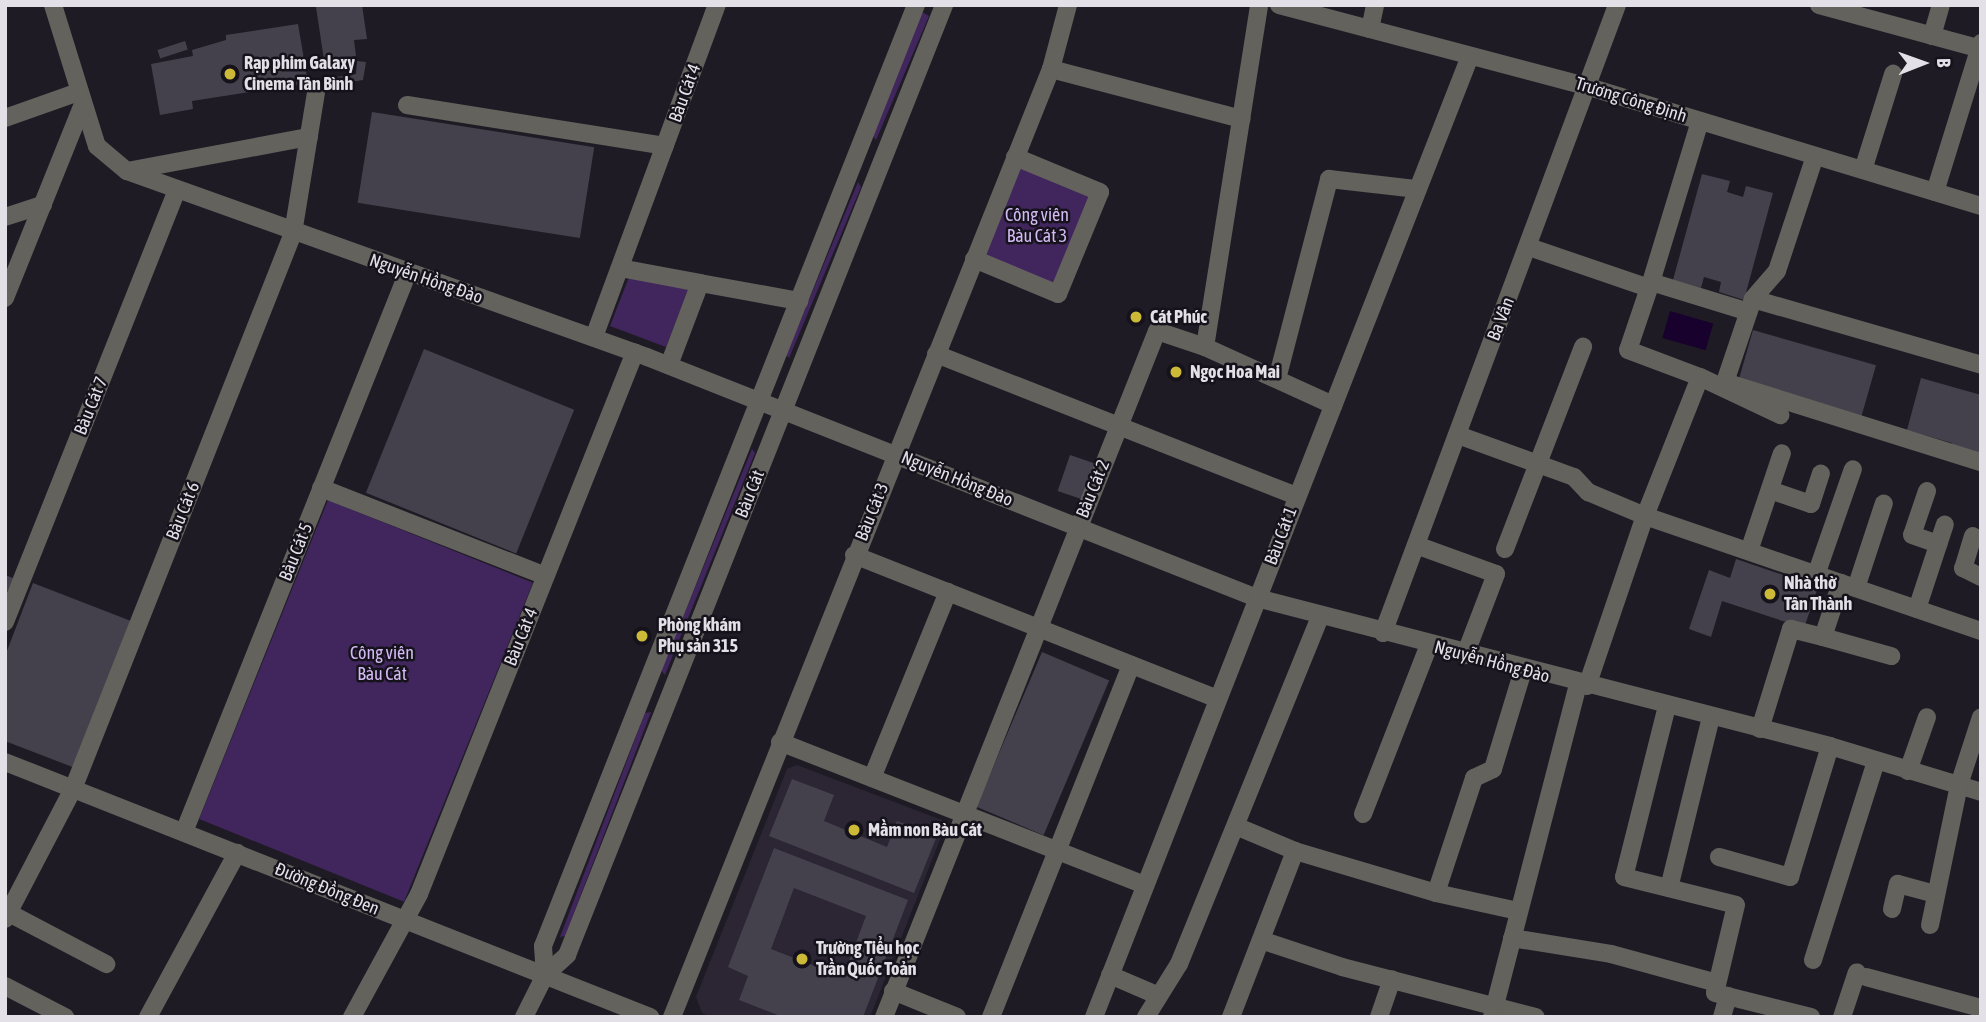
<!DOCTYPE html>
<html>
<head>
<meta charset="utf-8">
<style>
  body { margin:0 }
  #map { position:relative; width:1986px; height:1022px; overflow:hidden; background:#1f1b25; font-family:"Asap Condensed",sans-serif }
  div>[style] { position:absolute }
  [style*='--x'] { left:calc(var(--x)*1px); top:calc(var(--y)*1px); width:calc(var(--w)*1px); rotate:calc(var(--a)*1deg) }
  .built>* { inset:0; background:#2b2534 }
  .green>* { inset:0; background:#40265d; transform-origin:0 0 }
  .water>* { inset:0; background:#18012d; transform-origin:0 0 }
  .building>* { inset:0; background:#45414c; transform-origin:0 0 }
  .minor>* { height:18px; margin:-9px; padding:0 9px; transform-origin:9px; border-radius:9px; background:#63625d }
  .dots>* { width:19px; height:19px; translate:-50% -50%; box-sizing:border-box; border:4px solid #16121b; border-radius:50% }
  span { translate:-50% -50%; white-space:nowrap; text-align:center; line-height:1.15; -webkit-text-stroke:5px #16121b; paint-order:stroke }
  .poi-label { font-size:18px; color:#e3e0e7; font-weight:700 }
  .left { translate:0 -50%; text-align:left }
  .street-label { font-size:18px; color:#e3e0e7 }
  .park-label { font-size:18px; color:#d2bbf4 }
  .frame { position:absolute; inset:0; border:7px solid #e3e0e7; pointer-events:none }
  .north { position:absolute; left:1888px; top:28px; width:70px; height:70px; -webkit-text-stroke:5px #16121b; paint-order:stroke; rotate:89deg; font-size:19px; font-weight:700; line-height:28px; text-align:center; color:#e3e0e7 }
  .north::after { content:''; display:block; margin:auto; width:24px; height:32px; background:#e3e0e7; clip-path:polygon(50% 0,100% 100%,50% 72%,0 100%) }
</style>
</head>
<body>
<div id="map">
  <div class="built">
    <i style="clip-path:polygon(797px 765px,947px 822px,870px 1017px,711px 1017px,702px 1013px,696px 997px,787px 769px)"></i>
  </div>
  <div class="green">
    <i style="clip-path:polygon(922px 12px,929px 16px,876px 140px,873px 136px)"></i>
    <i style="left:1019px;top:164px;width:80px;height:101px;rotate:22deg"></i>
    <i style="clip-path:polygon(858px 182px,861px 187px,789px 358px,786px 355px)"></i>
    <i style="clip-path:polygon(629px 277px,689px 287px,666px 347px,610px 326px)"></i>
    <i style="clip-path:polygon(752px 449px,755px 453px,665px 675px,661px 670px)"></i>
    <i style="left:328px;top:500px;width:221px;height:344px;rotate:22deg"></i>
    <i style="clip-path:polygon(651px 712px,565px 936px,560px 937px,645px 713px)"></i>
  </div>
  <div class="water">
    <i style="left:1670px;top:311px;width:45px;height:28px;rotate:16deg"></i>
  </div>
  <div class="building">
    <i style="clip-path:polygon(362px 5px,367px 39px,354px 40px,356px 56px,324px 60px,316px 7px)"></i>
    <i style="clip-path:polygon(298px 24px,308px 83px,192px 101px,193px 109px,160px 115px,151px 64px,193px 56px,192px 50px,226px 40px,226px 35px)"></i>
    <i style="left:185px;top:41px;width:9px;height:29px;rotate:72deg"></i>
    <i style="clip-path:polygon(357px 61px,366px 62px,363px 80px,332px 85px,330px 78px,356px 74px)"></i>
    <i style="left:372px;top:112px;width:225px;height:92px;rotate:9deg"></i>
    <i style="clip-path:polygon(1702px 174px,1730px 181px,1727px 192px,1743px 197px,1746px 186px,1773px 193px,1744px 300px,1719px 292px,1721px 282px,1704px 277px,1701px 288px,1673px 280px)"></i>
    <i style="left:1753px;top:330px;width:128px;height:54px;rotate:16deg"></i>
    <i style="left:424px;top:349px;width:162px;height:155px;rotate:22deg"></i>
    <i style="clip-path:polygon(1921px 378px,1981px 395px,1981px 459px,1951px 450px,1952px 443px,1907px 430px)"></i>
    <i style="left:1070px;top:455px;width:28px;height:38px;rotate:19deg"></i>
    <i style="clip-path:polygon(1736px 559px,1818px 587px,1804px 628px,1722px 601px,1711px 637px,1689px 629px,1709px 570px,1730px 578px)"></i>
    <i style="clip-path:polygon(5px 575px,13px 578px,5px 597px)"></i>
    <i style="clip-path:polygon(33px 583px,131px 621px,75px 768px,5px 741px,5px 656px)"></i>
    <i style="left:1042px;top:652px;width:73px;height:168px;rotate:23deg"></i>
    <i style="clip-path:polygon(792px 779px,834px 795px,824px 821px,887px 847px,897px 821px,937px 836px,914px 893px,769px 836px)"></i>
    <i style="clip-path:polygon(evenodd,774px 848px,908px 900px,863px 1017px,783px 1017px,739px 1000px,748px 976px,728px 967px,774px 848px,794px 888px,866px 916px,843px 977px,771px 949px,794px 888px)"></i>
  </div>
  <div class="minor">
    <i style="--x:53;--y:5;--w:148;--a:72.7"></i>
    <i style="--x:97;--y:146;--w:39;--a:40"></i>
    <i style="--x:127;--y:171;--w:552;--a:19.68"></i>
    <i style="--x:647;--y:357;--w:656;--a:21.56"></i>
    <i style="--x:1257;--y:598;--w:592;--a:14.48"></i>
    <i style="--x:1830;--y:746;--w:158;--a:16.9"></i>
    <i style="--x:1279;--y:5;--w:321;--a:14.8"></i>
    <i style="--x:1589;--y:87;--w:410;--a:16.9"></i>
    <i style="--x:1819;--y:5;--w:168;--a:15.2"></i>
    <i style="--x:1370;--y:29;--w:25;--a:-78"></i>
    <i style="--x:1932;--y:36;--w:32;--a:-74"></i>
    <i style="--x:1051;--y:69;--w:197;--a:14.7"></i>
    <i style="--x:407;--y:105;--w:261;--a:9"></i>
    <i style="--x:5;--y:118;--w:78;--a:-19.4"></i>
    <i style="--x:1700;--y:121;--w:168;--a:106.9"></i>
    <i style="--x:1651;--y:282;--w:102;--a:17"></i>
    <i style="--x:1815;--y:156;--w:121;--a:108.3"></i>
    <i style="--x:1777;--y:271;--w:37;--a:131"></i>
    <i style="--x:1753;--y:299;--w:88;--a:108.6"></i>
    <i style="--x:1725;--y:382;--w:268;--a:17.4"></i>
    <i style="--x:1863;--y:170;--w:101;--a:-72.6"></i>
    <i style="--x:127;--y:171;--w:185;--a:-10.6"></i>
    <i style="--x:1935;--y:192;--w:156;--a:-72.8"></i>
    <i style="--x:5;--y:217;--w:40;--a:-18"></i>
    <i style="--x:1529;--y:247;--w:127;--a:18.9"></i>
    <i style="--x:1649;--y:288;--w:65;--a:108.7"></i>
    <i style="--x:1628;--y:350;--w:77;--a:20.6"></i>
    <i style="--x:1700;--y:377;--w:89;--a:25.4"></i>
    <i style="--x:974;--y:259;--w:91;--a:22.6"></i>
    <i style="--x:1058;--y:294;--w:110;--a:-67.6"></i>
    <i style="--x:1100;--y:192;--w:92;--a:-157.6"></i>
    <i style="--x:620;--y:268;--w:81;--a:10.6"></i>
    <i style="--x:700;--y:283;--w:88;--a:110.7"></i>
    <i style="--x:700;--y:283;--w:101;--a:10.3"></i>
    <i style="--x:5;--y:298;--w:209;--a:-68.1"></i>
    <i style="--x:1753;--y:299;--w:237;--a:16.1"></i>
    <i style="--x:594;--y:337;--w:354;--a:-69.7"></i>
    <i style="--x:1205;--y:347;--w:141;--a:24.4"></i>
    <i style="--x:936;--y:354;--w:388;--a:21.5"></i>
    <i style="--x:1277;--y:379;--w:207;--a:-75.4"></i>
    <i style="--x:1329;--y:179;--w:89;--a:6.5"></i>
    <i style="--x:1458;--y:435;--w:123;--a:19.9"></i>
    <i style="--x:1574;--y:477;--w:21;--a:47"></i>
    <i style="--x:1588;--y:492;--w:62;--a:22.8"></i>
    <i style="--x:1645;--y:516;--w:355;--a:18.9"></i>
    <i style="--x:321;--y:488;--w:241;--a:21.4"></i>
    <i style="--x:1770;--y:490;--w:43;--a:18.9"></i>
    <i style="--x:1811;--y:504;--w:32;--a:-72"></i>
    <i style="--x:1927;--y:491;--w:46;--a:108.8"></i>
    <i style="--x:1912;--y:535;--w:28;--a:19"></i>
    <i style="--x:1973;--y:536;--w:34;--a:107"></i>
    <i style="--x:1963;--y:568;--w:20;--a:27"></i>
    <i style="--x:1416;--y:545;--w:85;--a:19.9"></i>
    <i style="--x:1496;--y:574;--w:87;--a:110.9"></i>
    <i style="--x:1505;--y:549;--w:217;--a:-68.9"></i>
    <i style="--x:1749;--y:551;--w:103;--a:-71.4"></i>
    <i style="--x:854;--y:555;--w:391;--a:21.6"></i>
    <i style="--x:1816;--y:575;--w:112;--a:-70.8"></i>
    <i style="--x:1856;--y:588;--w:89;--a:-71.8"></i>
    <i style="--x:1917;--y:609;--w:89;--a:-71.8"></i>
    <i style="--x:5;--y:622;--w:465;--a:-68.3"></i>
    <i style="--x:1383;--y:633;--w:670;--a:-69.56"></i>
    <i style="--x:1823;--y:637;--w:71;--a:15.6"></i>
    <i style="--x:1587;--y:686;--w:180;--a:-71.2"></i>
    <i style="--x:1645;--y:516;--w:149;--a:-68.4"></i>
    <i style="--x:1667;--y:706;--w:176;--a:104.1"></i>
    <i style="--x:1624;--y:877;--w:115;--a:14"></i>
    <i style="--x:1736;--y:905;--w:90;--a:103.4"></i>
    <i style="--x:1715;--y:993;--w:99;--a:14"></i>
    <i style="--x:1760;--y:729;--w:105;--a:-72.8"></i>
    <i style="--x:1791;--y:629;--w:33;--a:14"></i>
    <i style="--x:1823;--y:637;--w:57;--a:-71.6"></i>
    <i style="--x:780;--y:742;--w:392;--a:21.4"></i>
    <i style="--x:5;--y:762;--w:694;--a:21.57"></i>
    <i style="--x:1908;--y:771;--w:57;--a:-70.6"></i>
    <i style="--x:872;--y:778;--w:201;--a:-67.8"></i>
    <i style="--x:1363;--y:814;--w:181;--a:-68.7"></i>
    <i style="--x:1238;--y:827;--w:62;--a:22.8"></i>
    <i style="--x:1295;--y:851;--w:147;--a:16.6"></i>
    <i style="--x:1436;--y:893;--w:84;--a:12.4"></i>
    <i style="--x:184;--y:832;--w:603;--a:-68.2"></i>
    <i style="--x:1719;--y:857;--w:74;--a:15.7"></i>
    <i style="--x:1790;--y:877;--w:137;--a:-73"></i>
    <i style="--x:1669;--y:888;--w:176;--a:-76.2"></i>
    <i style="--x:1436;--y:893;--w:121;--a:-71.7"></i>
    <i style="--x:1474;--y:778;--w:21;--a:-25"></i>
    <i style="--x:1493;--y:769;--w:103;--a:-73.1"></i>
    <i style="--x:1892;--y:909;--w:26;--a:-77"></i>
    <i style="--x:1898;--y:884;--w:39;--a:15"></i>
    <i style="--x:9;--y:913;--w:110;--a:27.7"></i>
    <i style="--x:5;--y:919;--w:147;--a:-62.4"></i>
    <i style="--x:73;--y:789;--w:598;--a:-68.41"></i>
    <i style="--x:293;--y:233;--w:142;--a:-80.7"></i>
    <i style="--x:1930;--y:925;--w:143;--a:-78.3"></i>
    <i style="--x:1959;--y:785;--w:71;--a:-72.1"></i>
    <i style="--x:1512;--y:938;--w:100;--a:9.2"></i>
    <i style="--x:1611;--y:954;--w:110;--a:15.3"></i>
    <i style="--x:1261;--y:940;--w:85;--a:18.4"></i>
    <i style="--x:1342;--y:967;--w:200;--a:14.5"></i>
    <i style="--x:1813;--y:960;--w:209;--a:-72.4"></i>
    <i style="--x:545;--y:975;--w:29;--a:-94"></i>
    <i style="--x:543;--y:946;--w:1012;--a:-68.38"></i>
    <i style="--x:1110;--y:975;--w:53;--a:23.2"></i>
    <i style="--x:1866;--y:977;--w:119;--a:15.1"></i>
    <i style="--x:5;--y:986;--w:68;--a:27.3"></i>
    <i style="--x:893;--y:991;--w:69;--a:22.1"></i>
    <i style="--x:148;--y:1017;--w:187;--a:-61.5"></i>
    <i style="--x:352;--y:1017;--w:140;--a:-61.4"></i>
    <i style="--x:419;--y:894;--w:583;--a:-68.27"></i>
    <i style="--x:524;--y:1017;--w:47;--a:-63.4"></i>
    <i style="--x:545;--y:975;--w:30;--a:-42"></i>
    <i style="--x:567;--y:955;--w:1022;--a:-68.35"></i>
    <i style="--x:672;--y:1017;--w:1021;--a:-68.21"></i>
    <i style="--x:1051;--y:69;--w:66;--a:-75.1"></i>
    <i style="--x:884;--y:1017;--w:738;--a:-68.3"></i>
    <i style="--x:1157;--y:331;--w:51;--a:18.4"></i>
    <i style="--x:1205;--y:347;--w:346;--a:-81"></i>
    <i style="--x:991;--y:1017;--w:379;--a:-68.3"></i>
    <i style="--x:1094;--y:1017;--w:1032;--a:-68.63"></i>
    <i style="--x:1146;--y:1017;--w:62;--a:-58.1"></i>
    <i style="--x:1179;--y:964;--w:375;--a:-67.9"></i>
    <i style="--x:1231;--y:1017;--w:178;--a:-68.9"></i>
    <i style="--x:1379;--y:1017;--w:40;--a:-71.1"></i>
    <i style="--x:1492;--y:1017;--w:344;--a:-75.5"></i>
    <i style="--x:1722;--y:1017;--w:22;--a:-74"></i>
    <i style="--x:1842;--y:1017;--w:47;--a:-71.6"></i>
  </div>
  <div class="dots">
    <i style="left:230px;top:74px;background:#ccb938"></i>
    <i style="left:1136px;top:317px;background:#ccb938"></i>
    <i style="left:1176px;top:372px;background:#ccb938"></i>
    <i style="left:1770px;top:594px;background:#ccb938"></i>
    <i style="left:642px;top:636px;background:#ccb938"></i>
    <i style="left:854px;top:830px;background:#ccb938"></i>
    <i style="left:802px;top:959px;background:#ccb938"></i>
  </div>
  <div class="poi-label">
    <span class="left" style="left:244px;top:74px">Rạp phim Galaxy<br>Cinema Tân Bình</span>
    <span class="left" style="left:1150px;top:317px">Cát Phúc</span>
    <span class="left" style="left:1190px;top:372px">Ngọc Hoa Mai</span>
    <span class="left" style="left:1784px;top:594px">Nhà thờ<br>Tân Thành</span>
    <span class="left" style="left:658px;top:636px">Phòng khám<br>Phụ sản 315</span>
    <span class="left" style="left:868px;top:830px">Mầm non Bàu Cát</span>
    <span class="left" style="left:816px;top:959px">Trường Tiểu học<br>Trần Quốc Toản</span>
  </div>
  <div class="street-label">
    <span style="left:685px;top:93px;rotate:-70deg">Bàu Cát 4</span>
    <span style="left:1631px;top:100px;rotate:17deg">Trương Công Định</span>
    <span style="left:426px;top:279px;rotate:19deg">Nguyễn Hồng Đào</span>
    <span style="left:1501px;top:319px;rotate:-69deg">Ba Vân</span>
    <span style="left:91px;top:406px;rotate:-68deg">Bàu Cát 7</span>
    <span style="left:957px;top:479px;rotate:22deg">Nguyễn Hồng Đào</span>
    <span style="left:1093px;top:489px;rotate:-68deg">Bàu Cát 2</span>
    <span style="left:750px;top:494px;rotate:-68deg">Bàu Cát</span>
    <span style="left:183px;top:511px;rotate:-68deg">Bàu Cát 6</span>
    <span style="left:872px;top:512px;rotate:-68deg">Bàu Cát 3</span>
    <span style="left:1281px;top:536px;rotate:-69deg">Bàu Cát 1</span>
    <span style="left:296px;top:552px;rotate:-68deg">Bàu Cát 5</span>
    <span style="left:521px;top:637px;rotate:-68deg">Bàu Cát 4</span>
    <span style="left:1492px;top:662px;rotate:15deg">Nguyễn Hồng Đào</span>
    <span style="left:327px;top:889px;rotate:22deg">Đường Đồng Đen</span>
  </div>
  <div class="park-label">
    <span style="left:1037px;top:226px">Công viên<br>Bàu Cát 3</span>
    <span style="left:382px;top:664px">Công viên<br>Bàu Cát</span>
  </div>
  <div class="frame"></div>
  <div class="north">B</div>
</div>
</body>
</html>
